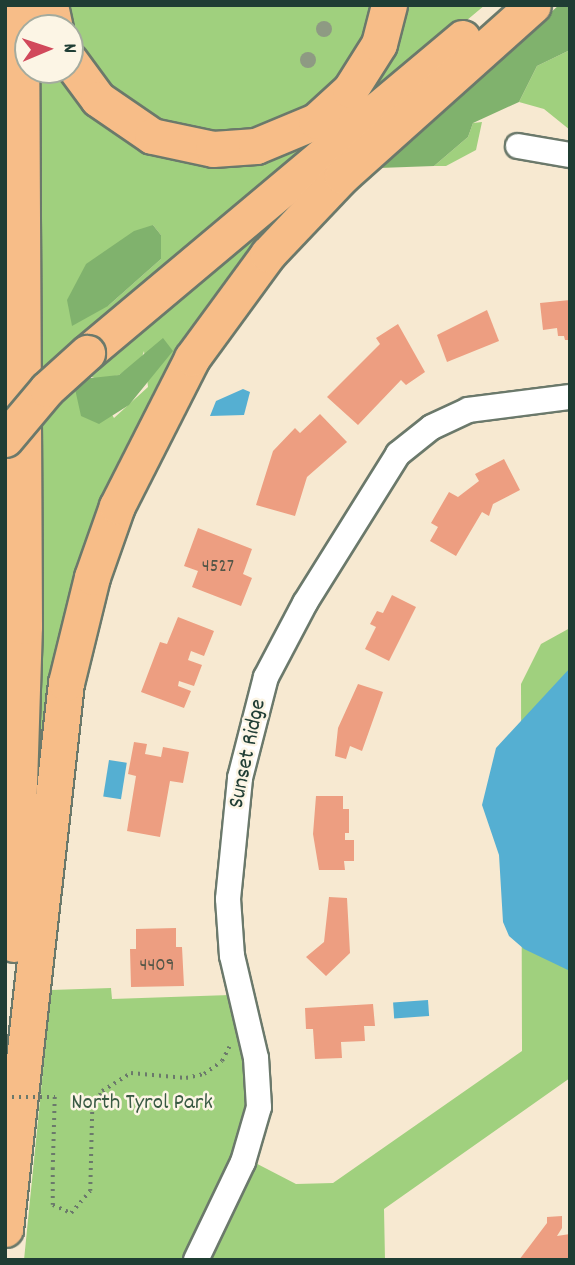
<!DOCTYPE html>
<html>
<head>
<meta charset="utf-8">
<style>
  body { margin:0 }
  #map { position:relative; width:575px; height:1265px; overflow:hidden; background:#f7e9d1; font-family:Dekko,sans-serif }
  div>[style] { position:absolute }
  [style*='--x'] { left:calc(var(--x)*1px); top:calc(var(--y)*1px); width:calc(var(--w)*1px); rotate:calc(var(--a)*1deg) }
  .green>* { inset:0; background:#a0d07e }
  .forest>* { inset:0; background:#80b26d }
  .water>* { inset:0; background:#55afd2; transform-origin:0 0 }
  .building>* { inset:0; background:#ed9e81 }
  .path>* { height:3.5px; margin-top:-1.75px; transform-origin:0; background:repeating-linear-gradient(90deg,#6b796b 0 2px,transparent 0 7px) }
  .roads { filter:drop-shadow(2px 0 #6b796b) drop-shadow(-2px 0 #6b796b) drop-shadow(0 2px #6b796b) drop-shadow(0 -2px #6b796b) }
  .minor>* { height:24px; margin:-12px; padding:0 12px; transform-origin:12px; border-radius:12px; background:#fff }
  .highway>* { height:35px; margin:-17.5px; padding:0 17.5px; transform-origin:17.5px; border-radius:17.5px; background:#f7bd88 }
  .path-bridge>* { height:3.5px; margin-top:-1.75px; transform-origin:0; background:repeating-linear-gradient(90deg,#6b796b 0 2px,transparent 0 7px) }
  .bridges { filter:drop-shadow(2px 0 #6b796b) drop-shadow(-2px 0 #6b796b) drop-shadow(0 2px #6b796b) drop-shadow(0 -2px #6b796b) }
  .highway-bridge>* { height:35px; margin:-17.5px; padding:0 17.5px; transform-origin:17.5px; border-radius:17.5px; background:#f7bd88 }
  .trees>* { width:16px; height:16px; margin:-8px; border-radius:50%; background:#8e9a83 }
  span { translate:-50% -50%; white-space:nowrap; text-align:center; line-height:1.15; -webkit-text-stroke:5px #fcf5e5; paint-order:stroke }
  .number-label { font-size:19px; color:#525547 }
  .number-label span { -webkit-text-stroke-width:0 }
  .street-label { font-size:23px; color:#1f3d34 }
  .park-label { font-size:23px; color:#395a43 }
  .frame { position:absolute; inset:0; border:7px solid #1f3d34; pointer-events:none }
  .north { position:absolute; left:14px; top:14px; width:70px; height:70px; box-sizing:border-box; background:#fcf5e5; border:2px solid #a4ab9e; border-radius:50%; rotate:88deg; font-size:19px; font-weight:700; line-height:28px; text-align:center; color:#1f3d34 }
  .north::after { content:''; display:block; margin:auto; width:24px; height:32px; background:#d1495b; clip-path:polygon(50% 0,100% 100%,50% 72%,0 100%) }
</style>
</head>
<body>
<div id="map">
  <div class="green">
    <i style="clip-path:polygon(61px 5px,379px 5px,365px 47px,312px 108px,222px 139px,138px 116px,77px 53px)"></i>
    <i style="clip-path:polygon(evenodd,400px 5px,485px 5px,40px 378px,38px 70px,64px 70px,97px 113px,276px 150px,400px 5px,153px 225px,161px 235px,161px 259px,108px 306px,153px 225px)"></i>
    <i style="clip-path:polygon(570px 50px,570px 130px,544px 109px,519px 102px,537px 66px)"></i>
    <i style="clip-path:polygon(482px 122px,476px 150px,446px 166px,434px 166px,468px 137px,473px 123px)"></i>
    <i style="clip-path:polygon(evenodd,308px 183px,161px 395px,48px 752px,40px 753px,42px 413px,308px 183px,144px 351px,148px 387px,114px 418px,89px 376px,100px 380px,119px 375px,141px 360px,144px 351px)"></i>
    <i style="clip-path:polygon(570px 628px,570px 1078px,384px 1209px,385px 1260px,24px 1260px,51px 990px,111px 988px,112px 999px,230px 995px,247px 1069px,249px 1104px,236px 1153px,296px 1184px,333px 1183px,522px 1051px,521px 684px,541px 644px)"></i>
  </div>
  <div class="forest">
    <i style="clip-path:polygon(559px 5px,570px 5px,570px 50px,537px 66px,519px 102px,473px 123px,468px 137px,434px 166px,379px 168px)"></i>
    <i style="clip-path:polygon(153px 225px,161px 235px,161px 259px,108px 306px,72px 326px,67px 300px,86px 264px,134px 231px)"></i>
    <i style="clip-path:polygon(163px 338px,173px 351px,129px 405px,99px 424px,81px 416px,75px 389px,82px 379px,119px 375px)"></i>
  </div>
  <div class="water">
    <i style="clip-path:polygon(243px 389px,250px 392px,244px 415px,210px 416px,216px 401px)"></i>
    <i style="clip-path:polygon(570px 668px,570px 971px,524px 949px,509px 936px,503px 922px,499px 855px,482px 805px,496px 748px)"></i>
    <i style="left:109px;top:760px;width:18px;height:37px;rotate:9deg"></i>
    <i style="left:428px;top:1000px;width:16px;height:35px;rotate:86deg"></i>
  </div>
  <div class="building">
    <i style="clip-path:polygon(570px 300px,570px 340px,565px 340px,564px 336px,558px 336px,557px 328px,543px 330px,540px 303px)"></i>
    <i style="clip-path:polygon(487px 310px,499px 341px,447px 362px,437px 335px)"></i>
    <i style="clip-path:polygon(398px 324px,425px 372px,406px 385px,401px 380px,358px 425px,327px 397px,380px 344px,376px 338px)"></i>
    <i style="clip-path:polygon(320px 414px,347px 442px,307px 477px,295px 516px,256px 505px,273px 451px,295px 428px,300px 433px)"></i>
    <i style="clip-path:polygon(504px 459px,520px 490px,493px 504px,489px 516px,482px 512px,456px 556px,430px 541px,438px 527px,431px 523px,449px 492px,458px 497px,479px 481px,475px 474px)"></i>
    <i style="clip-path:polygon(198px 528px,252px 549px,243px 574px,252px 578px,241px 606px,192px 587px,198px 571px,184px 566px)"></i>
    <i style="clip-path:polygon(392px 595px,416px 607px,389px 661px,365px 649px,376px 627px,370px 624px,377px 611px,383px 613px)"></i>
    <i style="clip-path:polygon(178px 617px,214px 631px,204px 656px,191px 651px,188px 660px,202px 665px,194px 686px,179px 681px,178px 686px,191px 691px,184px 708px,141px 692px,160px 642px,167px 644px)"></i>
    <i style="clip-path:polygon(358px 684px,383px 692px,362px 751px,350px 746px,346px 759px,335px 756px,338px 728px)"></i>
    <i style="clip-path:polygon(134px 742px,147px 744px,145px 754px,161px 757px,163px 747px,189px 752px,183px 783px,170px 781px,160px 837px,127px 831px,136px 776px,128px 774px)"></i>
    <i style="clip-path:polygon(316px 796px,343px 796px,343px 809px,349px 809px,349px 833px,345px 833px,345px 840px,354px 840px,354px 861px,344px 861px,345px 870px,319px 870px,313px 834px)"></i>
    <i style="clip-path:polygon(329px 897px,347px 898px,350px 953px,326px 976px,306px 957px,324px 942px)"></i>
    <i style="clip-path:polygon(176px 928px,176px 947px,182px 947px,184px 986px,131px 987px,130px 949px,136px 949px,136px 929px)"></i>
    <i style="clip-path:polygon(373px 1004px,375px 1026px,364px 1026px,365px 1041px,341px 1042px,342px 1058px,315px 1059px,313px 1029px,306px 1029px,305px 1008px)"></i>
    <i style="clip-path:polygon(562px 1216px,562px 1228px,557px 1236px,570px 1234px,570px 1260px,519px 1260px,547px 1223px,547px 1217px)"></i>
  </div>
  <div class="path">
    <i style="--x:53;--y:1168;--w:37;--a:90"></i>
    <i style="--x:53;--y:1205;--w:20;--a:24"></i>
    <i style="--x:71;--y:1213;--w:29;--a:-49"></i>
    <i style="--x:90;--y:1191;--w:84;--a:-88.6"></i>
    <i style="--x:92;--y:1107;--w:19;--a:-58"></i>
    <i style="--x:102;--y:1091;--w:34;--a:-32"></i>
    <i style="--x:131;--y:1073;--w:55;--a:5.2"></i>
    <i style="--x:186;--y:1078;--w:18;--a:-13"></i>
    <i style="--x:204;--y:1074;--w:22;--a:-36"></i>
    <i style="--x:222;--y:1061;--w:16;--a:-63"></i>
  </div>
  <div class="roads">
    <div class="minor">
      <i style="--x:518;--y:146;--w:53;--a:9.8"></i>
      <i style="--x:196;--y:1260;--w:109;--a:-64.4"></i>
      <i style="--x:243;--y:1162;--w:57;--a:-73.8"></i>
      <i style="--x:259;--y:1107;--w:49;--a:-93.5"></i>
      <i style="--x:256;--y:1058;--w:105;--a:-103.2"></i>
      <i style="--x:232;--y:956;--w:57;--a:-94"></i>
      <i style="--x:228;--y:899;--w:122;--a:-84.3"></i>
      <i style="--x:240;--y:778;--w:104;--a:-75.6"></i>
      <i style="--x:266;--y:677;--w:84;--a:-62.2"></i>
      <i style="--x:305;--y:603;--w:176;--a:-58"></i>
      <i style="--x:398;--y:454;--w:43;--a:-38.5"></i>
      <i style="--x:432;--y:427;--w:40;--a:-25"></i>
      <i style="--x:468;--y:410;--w:103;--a:-7.3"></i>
    </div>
    <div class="highway">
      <i style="--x:50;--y:5;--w:24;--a:78"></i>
      <i style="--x:70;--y:61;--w:47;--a:53.6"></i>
      <i style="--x:98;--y:99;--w:65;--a:34.4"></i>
      <i style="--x:152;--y:136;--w:62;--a:12"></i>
      <i style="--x:213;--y:149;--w:43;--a:-4"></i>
      <i style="--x:256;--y:146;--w:65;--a:-22.6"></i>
      <i style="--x:316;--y:121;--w:46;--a:-42.4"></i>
      <i style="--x:350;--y:90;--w:54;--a:-57.8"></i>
      <i style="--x:379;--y:44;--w:40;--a:-75.6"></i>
      <i style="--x:87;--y:353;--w:490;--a:-40"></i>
      <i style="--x:14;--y:944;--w:318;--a:-88.2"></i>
      <i style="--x:24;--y:626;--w:621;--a:-90.28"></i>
      <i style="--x:5;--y:1229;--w:549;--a:-83.63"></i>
      <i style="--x:66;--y:683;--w:109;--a:-76.2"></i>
      <i style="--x:92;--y:577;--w:75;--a:-70.6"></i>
      <i style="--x:117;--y:506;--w:166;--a:-63.1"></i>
      <i style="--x:192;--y:358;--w:129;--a:-53.8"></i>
      <i style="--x:268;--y:254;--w:108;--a:-46.5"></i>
      <i style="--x:342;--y:176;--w:256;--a:-41.8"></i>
    </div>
  </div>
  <div class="path-bridge">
    <i style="--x:5;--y:1097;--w:50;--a:0"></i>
    <i style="--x:55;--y:1097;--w:71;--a:91.6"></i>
  </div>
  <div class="bridges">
    <div class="highway-bridge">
      <i style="--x:5;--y:439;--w:65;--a:-50"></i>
      <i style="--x:47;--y:389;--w:54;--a:-42"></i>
    </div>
  </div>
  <div class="trees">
    <i style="left:324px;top:29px"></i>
    <i style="left:308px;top:60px"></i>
  </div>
  <div class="number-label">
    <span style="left:218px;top:568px">4527</span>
    <span style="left:157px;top:967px">4409</span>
  </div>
  <div class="street-label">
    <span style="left:249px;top:754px;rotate:-78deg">Sunset Ridge</span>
  </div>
  <div class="park-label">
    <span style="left:142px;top:1104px">North Tyrol Park</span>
  </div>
  <div class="frame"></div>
  <div class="north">N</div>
</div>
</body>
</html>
